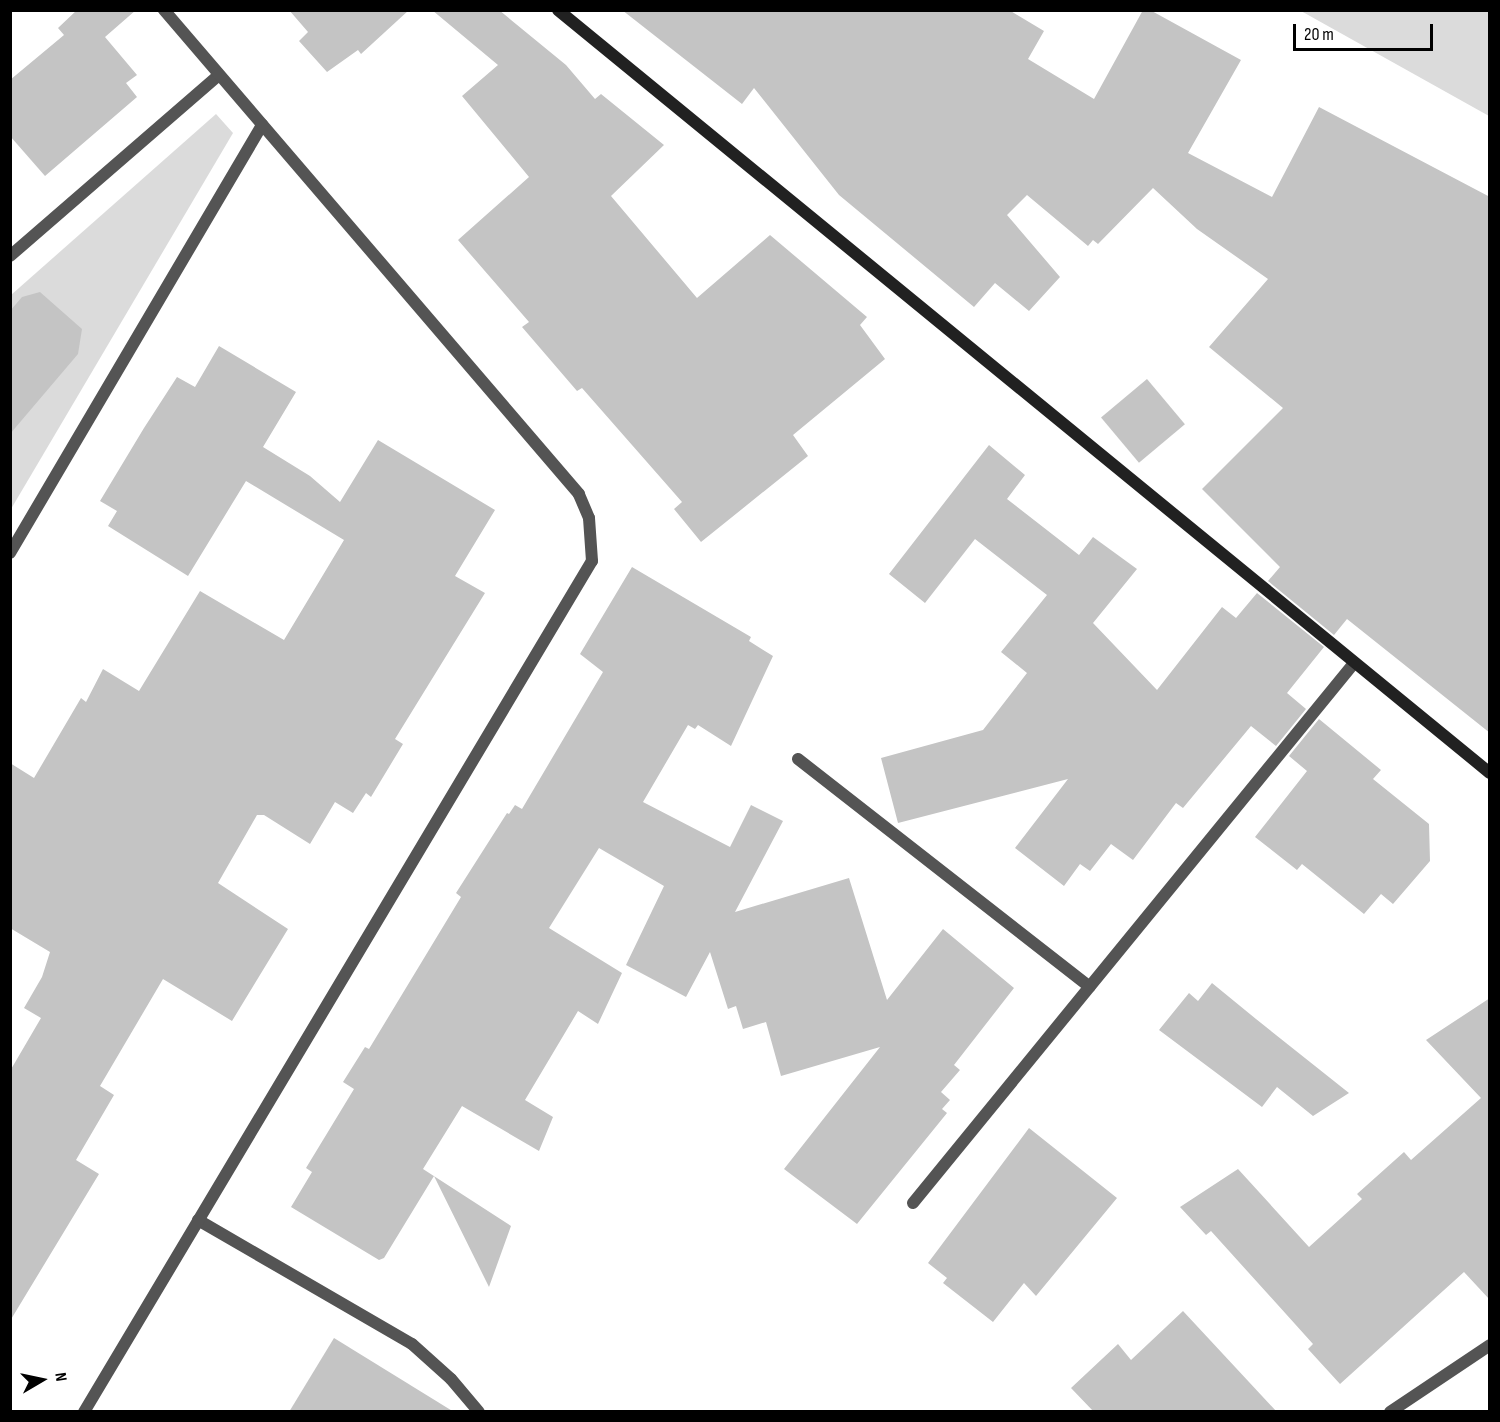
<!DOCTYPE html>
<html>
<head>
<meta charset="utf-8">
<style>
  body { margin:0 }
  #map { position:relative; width:1500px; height:1422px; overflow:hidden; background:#fff; font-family:"Sofia Sans Condensed",sans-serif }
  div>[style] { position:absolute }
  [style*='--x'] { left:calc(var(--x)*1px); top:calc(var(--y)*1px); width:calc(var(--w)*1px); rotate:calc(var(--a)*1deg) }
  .green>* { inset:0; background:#dbdbdb }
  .building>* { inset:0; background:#c4c4c4; transform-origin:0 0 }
  .street>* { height:12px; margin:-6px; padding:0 6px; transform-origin:6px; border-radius:6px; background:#545454 }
  .secondary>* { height:12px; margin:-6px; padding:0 6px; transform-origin:6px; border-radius:6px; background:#212121 }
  span { translate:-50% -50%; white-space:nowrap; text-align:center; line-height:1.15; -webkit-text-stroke:6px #fff; paint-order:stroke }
  .frame { position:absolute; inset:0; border:12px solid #000; pointer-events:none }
  .north { position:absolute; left:12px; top:1350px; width:60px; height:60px; -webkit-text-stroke:4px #fff; paint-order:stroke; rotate:81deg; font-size:16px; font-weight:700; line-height:24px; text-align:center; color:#000 }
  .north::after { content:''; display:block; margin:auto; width:21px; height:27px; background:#000; clip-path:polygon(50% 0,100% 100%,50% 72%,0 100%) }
  .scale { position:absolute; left:1293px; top:24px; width:140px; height:27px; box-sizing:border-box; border:3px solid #000; border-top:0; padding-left:8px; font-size:18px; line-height:21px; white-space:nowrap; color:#000; -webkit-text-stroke:4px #fff; paint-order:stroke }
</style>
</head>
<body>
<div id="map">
  <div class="green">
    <i style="clip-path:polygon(1301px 11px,1489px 11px,1489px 116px)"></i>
    <i style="clip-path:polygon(216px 114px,233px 133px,11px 509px,11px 295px)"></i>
  </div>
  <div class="building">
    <i style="clip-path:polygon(77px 10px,136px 10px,105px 37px,137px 75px,126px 83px,137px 97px,45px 176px,10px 136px,10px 80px,64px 35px,58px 28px)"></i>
    <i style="clip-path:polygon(289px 10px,409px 10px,361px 54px,358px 50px,327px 72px,299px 41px,308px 32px)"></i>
    <i style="clip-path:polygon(432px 10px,499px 10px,566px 65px,595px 99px,601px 94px,664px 145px,611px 196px,697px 298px,770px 235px,867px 317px,860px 325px,885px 359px,793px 435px,808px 456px,701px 542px,674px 509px,682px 502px,582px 388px,577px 391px,522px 327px,529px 322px,458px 240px,529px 177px,462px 96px,498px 65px)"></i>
    <i style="clip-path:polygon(622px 10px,1009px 10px,1044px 31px,1028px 59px,1094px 99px,1143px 10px,1150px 10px,1241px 60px,1188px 153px,1272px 197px,1319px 107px,1490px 197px,1490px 733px,1347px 619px,1334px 635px,1268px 581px,1280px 567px,1202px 489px,1283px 408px,1209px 347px,1268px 279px,1197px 229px,1153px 188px,1098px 244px,1093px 240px,1088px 246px,1027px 195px,1007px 215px,1060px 277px,1029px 311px,995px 283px,974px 307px,839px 195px,754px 88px,742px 104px)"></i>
    <i style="clip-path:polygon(40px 292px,82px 329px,78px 354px,10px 434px,10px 311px,22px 297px)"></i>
    <i style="clip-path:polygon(219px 346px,296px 392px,263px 447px,310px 476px,340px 502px,378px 440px,495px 510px,455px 576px,485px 593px,395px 739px,403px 744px,371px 797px,366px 793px,353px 813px,335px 802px,310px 844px,264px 815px,257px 815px,218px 883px,288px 929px,232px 1021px,163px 979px,100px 1086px,114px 1095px,76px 1160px,99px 1174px,10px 1321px,10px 1071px,41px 1018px,24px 1008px,42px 977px,50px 952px,10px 928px,10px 763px,34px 778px,81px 698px,86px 702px,103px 669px,139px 691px,200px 591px,284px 640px,344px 540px,246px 481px,188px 576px,108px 526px,117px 511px,100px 501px,144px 428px,177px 377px,195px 387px)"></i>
    <i style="left:1147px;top:379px;width:59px;height:60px;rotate:50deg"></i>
    <i style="clip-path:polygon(989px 445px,1025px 475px,1007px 499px,1079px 555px,1093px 537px,1137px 569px,1093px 623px,1157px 690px,1222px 607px,1236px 618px,1257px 593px,1324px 647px,1287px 693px,1306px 709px,1276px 746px,1251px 726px,1183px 808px,1176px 803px,1133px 860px,1111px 844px,1090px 871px,1080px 864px,1064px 886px,1015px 848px,1068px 779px,898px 823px,881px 758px,983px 730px,1027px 673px,1001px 652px,1047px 595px,975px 539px,925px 603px,889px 574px)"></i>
    <i style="clip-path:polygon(632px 567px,751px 637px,749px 641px,773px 656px,731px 746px,698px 725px,695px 729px,688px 725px,643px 802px,730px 847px,751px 805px,783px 821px,735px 912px,849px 878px,887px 1000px,943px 929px,1014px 988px,954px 1065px,960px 1070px,941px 1092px,950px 1100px,942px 1109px,947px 1113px,857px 1224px,784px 1169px,880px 1047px,781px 1076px,766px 1022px,743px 1029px,736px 1006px,728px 1009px,710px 952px,686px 997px,626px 965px,664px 886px,599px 848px,549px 928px,622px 973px,598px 1024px,578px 1011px,525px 1100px,553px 1117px,539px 1151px,462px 1106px,423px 1169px,511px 1226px,489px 1287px,434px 1176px,384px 1258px,379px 1260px,291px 1207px,312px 1172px,306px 1168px,354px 1089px,343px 1082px,365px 1047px,369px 1049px,461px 897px,456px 893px,507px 813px,509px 814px,515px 805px,522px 809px,603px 672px,580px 654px)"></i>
    <i style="clip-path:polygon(1319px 719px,1381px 770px,1373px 779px,1429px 824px,1430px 861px,1393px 904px,1381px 894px,1364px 914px,1302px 864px,1297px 870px,1255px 837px,1307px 771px,1289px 756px)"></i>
    <i style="clip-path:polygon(1212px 983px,1256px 1019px,1349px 1093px,1313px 1116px,1277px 1087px,1262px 1107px,1159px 1030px,1189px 993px,1198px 1001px)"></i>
    <i style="clip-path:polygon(1490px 998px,1490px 1300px,1464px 1272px,1340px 1384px,1308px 1349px,1313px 1344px,1211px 1231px,1206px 1235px,1180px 1207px,1238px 1169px,1309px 1247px,1362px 1199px,1357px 1194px,1404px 1152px,1411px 1160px,1481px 1098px,1426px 1040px)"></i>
    <i style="clip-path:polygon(1029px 1128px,1117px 1198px,1036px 1296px,1024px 1283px,993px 1322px,943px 1283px,947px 1278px,928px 1263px)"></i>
    <i style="clip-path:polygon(1183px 1311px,1277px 1412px,1094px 1412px,1071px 1388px,1118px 1344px,1131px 1360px)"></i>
    <i style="clip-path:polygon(334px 1338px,454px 1412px,289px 1412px)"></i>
  </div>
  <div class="street">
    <i style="--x:10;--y:256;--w:276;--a:-40.9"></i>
    <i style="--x:10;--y:553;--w:497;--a:-59.5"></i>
    <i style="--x:798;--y:759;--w:370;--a:38"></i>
    <i style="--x:913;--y:1203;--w:697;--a:-50.76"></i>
    <i style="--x:198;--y:1220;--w:247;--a:30.1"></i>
    <i style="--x:412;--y:1344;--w:52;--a:41.9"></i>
    <i style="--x:451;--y:1379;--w:43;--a:49.7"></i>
    <i style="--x:84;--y:1412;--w:991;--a:-59.17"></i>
    <i style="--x:592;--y:561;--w:43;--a:-94"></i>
    <i style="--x:589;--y:518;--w:26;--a:-113"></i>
    <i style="--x:579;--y:494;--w:638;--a:-130.61"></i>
    <i style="--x:1390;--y:1412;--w:120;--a:-33.8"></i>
  </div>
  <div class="secondary">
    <i style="--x:558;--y:10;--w:1204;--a:39.31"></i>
  </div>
  <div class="frame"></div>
  <div class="north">N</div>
  <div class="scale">20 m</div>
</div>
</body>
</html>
